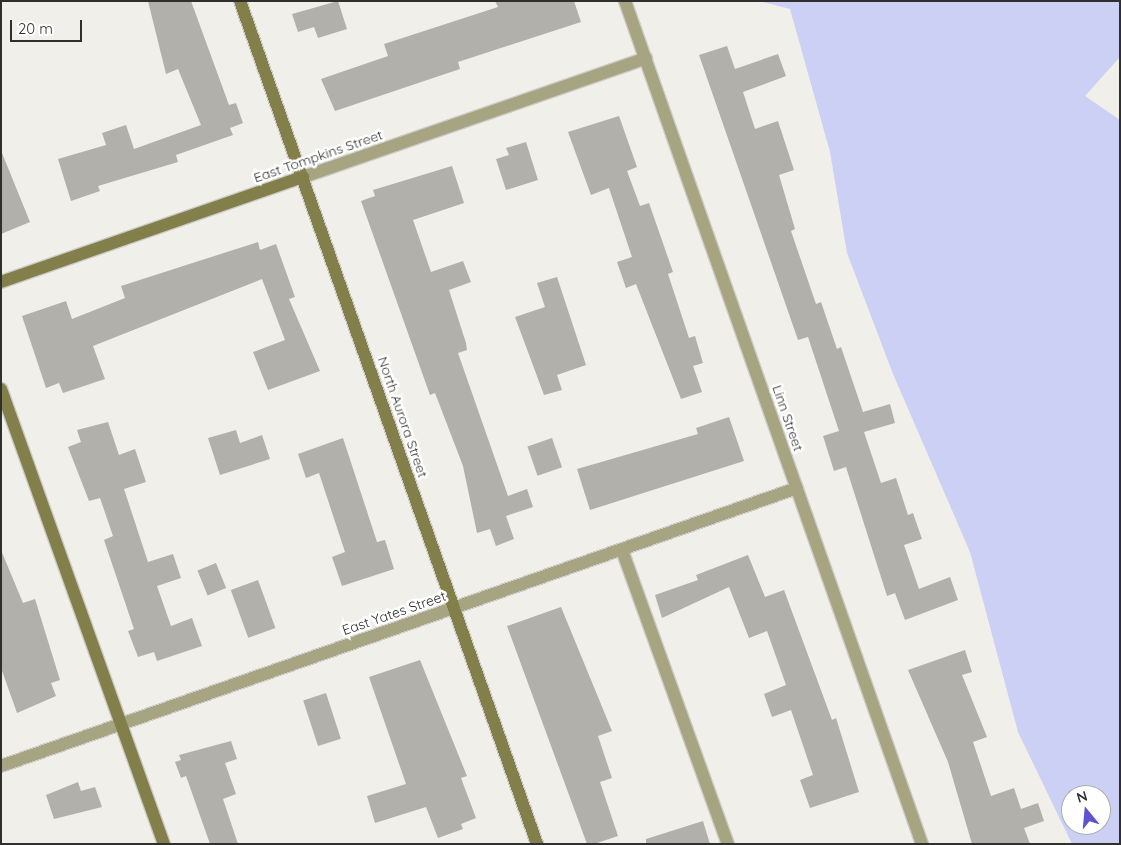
<!DOCTYPE html>
<html>
<head>
<meta charset="utf-8">
<style>
  body { margin:0 }
  #map { position:relative; width:1121px; height:845px; overflow:hidden; background:#f0efea; font-family:Quicksand,sans-serif }
  div>[style] { position:absolute }
  [style*='--x'] { left:calc(var(--x)*1px); top:calc(var(--y)*1px); width:calc(var(--w)*1px); rotate:calc(var(--a)*1deg) }
  .green>* { inset:0; background:#ccd0f5 }
  .building>* { inset:0; background:#b1b0ab; transform-origin:0 0 }
  .roads { filter:drop-shadow(1px 0 #cdccc8) drop-shadow(-1px 0 #cdccc8) drop-shadow(0 1px #cdccc8) drop-shadow(0 -1px #cdccc8) }
  .lane>* { height:12px; margin:-6px; padding:0 6px; transform-origin:6px; border-radius:6px; background:#a6a481 }
  .street>* { height:12px; margin:-6px; padding:0 6px; transform-origin:6px; border-radius:6px; background:#a6a481 }
  .secondary>* { height:12px; margin:-6px; padding:0 6px; transform-origin:6px; border-radius:6px; background:#827f4a }
  span { translate:-50% -50%; white-space:nowrap; text-align:center; line-height:1.15; -webkit-text-stroke:5px #fff; paint-order:stroke }
  .street-label { font-size:14px; color:#2f2f2d }
  .frame { position:absolute; inset:0; border:2px solid #2f2f2d; pointer-events:none }
  .north { position:absolute; left:1061px; top:785px; width:50px; height:50px; box-sizing:border-box; background:#fff; border:1px solid #acacab; border-radius:50%; rotate:343deg; font-size:14px; font-weight:700; line-height:20px; text-align:center; color:#2f2f2d }
  .north::after { content:''; display:block; margin:auto; width:18px; height:22px; background:#5c55cd; clip-path:polygon(50% 0,100% 100%,50% 72%,0 100%) }
  .scale { position:absolute; left:10px; top:20px; width:72px; height:22px; box-sizing:border-box; border:2px solid #2f2f2d; border-top:0; padding-left:6px; font-size:15px; line-height:18px; white-space:nowrap; color:#2f2f2d; -webkit-text-stroke:4px #fff; paint-order:stroke }
</style>
</head>
<body>
<div id="map">
  <div class="green">
    <i style="clip-path:polygon(evenodd,759px 1px,1120px 1px,1120px 57px,1085px 96px,1120px 120px,1120px 844px,1072px 844px,1018px 732px,970px 552px,893px 374px,847px 253px,830px 152px,790px 9px,759px 1px,1071px 795px,1101px 795px,1101px 825px,1071px 825px,1071px 795px)"></i>
  </div>
  <div class="building">
    <i style="clip-path:polygon(148px 1px,191px 1px,229px 105px,236px 103px,243px 123px,230px 128px,233px 135px,176px 155px,178px 162px,98px 186px,100px 191px,71px 201px,58px 159px,106px 145px,102px 133px,126px 125px,134px 149px,201px 125px,178px 69px,166px 74px)"></i>
    <i style="clip-path:polygon(338px 1px,347px 29px,318px 38px,314px 27px,298px 32px,292px 14px)"></i>
    <i style="clip-path:polygon(495px 1px,574px 1px,581px 22px,458px 62px,460px 69px,335px 111px,321px 79px,388px 56px,384px 44px,498px 7px)"></i>
    <i style="clip-path:polygon(727px 46px,735px 69px,778px 54px,786px 76px,743px 92px,755px 129px,778px 121px,794px 170px,779px 175px,795px 229px,791px 231px,816px 304px,821px 302px,837px 349px,841px 347px,863px 412px,890px 404px,895px 423px,864px 432px,881px 483px,896px 478px,908px 515px,913px 513px,922px 539px,904px 545px,919px 589px,950px 577px,958px 600px,905px 620px,895px 593px,887px 596px,846px 467px,834px 471px,823px 436px,839px 431px,808px 337px,798px 340px,699px 55px)"></i>
    <i style="clip-path:polygon(619px 116px,637px 167px,627px 171px,640px 206px,649px 203px,673px 272px,668px 274px,689px 338px,695px 336px,703px 363px,693px 366px,702px 392px,681px 399px,636px 284px,626px 288px,617px 262px,632px 257px,609px 188px,591px 195px,568px 132px)"></i>
    <i style="clip-path:polygon(526px 142px,538px 180px,506px 190px,496px 159px,509px 155px,506px 148px)"></i>
    <i style="clip-path:polygon(2px 153px,30px 222px,1px 234px,1px 154px)"></i>
    <i style="clip-path:polygon(452px 166px,464px 203px,413px 220px,431px 272px,463px 261px,471px 282px,449px 290px,466px 343px,467px 350px,458px 353px,508px 496px,527px 489px,533px 507px,506px 516px,514px 539px,496px 546px,490px 529px,477px 533px,463px 466px,435px 393px,430px 395px,361px 201px,375px 196px,373px 190px)"></i>
    <i style="clip-path:polygon(258px 242px,260px 250px,276px 244px,295px 297px,289px 299px,320px 371px,268px 390px,253px 352px,285px 340px,262px 279px,93px 346px,105px 379px,63px 393px,59px 383px,46px 388px,22px 316px,66px 301px,72px 319px,125px 298px,121px 286px)"></i>
    <i style="clip-path:polygon(557px 277px,586px 365px,557px 375px,562px 390px,544px 395px,515px 317px,545px 307px,537px 283px)"></i>
    <i style="clip-path:polygon(729px 417px,744px 461px,590px 510px,577px 469px,698px 434px,696px 428px)"></i>
    <i style="clip-path:polygon(108px 422px,119px 455px,135px 449px,146px 482px,124px 489px,148px 562px,173px 554px,181px 578px,157px 586px,171px 626px,192px 618px,202px 646px,157px 661px,154px 652px,138px 657px,128px 631px,134px 629px,104px 540px,113px 536px,100px 498px,89px 501px,68px 447px,81px 442px,77px 430px)"></i>
    <i style="clip-path:polygon(236px 430px,240px 443px,262px 435px,270px 459px,220px 475px,208px 438px)"></i>
    <i style="clip-path:polygon(343px 438px,377px 542px,385px 540px,394px 569px,342px 586px,332px 557px,345px 552px,319px 473px,306px 478px,298px 454px)"></i>
    <i style="left:552px;top:438px;width:31px;height:26px;rotate:71deg"></i>
    <i style="clip-path:polygon(1px 550px,23px 603px,35px 599px,60px 680px,51px 683px,56px 696px,17px 713px,1px 668px)"></i>
    <i style="clip-path:polygon(748px 555px,765px 597px,784px 590px,832px 720px,836px 718px,859px 792px,810px 808px,800px 780px,813px 775px,791px 710px,772px 717px,764px 694px,786px 685px,767px 631px,749px 638px,729px 587px,662px 618px,655px 595px,698px 580px,696px 575px)"></i>
    <i style="left:216px;top:563px;width:27px;height:20px;rotate:68deg"></i>
    <i style="left:258px;top:580px;width:51px;height:29px;rotate:70deg"></i>
    <i style="clip-path:polygon(561px 607px,612px 731px,598px 736px,612px 778px,600px 782px,618px 836px,594px 844px,587px 844px,507px 626px)"></i>
    <i style="clip-path:polygon(965px 650px,972px 672px,962px 675px,987px 737px,973px 742px,991px 796px,1014px 788px,1021px 809px,1038px 803px,1044px 821px,1024px 828px,1030px 844px,972px 844px,948px 762px,908px 670px)"></i>
    <i style="clip-path:polygon(420px 660px,467px 776px,461px 778px,476px 818px,461px 824px,463px 829px,438px 838px,426px 807px,375px 823px,367px 796px,406px 784px,369px 677px)"></i>
    <i style="left:326px;top:693px;width:48px;height:24px;rotate:72deg"></i>
    <i style="clip-path:polygon(231px 741px,237px 759px,225px 763px,236px 794px,223px 799px,238px 844px,210px 844px,186px 776px,181px 778px,175px 762px,181px 760px,179px 755px)"></i>
    <i style="clip-path:polygon(78px 782px,81px 791px,95px 787px,102px 807px,54px 819px,46px 795px)"></i>
    <i style="clip-path:polygon(703px 821px,710px 844px,646px 844px,646px 839px)"></i>
  </div>
  <div class="roads">
    <div class="lane">
      <i style="--x:622;--y:550;--w:313;--a:70.2"></i>
    </div>
    <div class="street">
      <i style="--x:625;--y:1;--w:894;--a:70.59"></i>
      <i style="--x:303;--y:177;--w:363;--a:-19.1"></i>
      <i style="--x:1;--y:766;--w:843;--a:-19.25"></i>
    </div>
    <div class="secondary">
      <i style="--x:240;--y:1;--w:894;--a:70.59"></i>
      <i style="--x:1;--y:282;--w:320;--a:-19.2"></i>
      <i style="--x:1;--y:389;--w:483;--a:70.3"></i>
    </div>
  </div>
  <div class="street-label">
    <span style="left:318px;top:156px;rotate:-19deg">East Tompkins Street</span>
    <span style="left:403px;top:417px;rotate:71deg">North Aurora Street</span>
    <span style="left:788px;top:418px;rotate:71deg">Linn Street</span>
    <span style="left:394px;top:613px;rotate:-19deg">East Yates Street</span>
  </div>
  <div class="frame"></div>
  <div class="north">N</div>
  <div class="scale">20 m</div>
</div>
</body>
</html>
